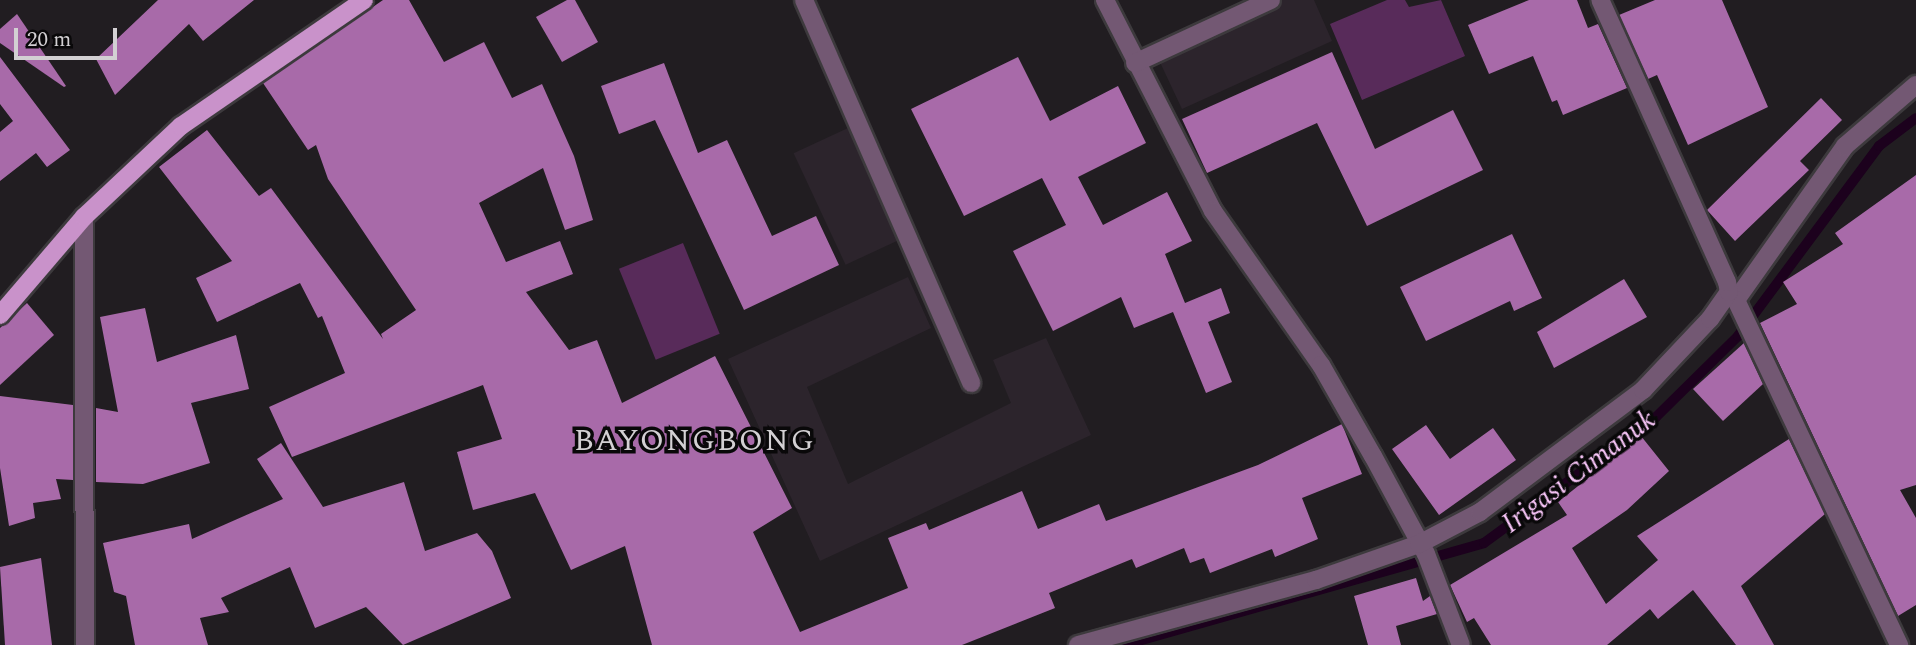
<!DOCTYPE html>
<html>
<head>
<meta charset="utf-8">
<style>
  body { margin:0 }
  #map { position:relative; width:1916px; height:645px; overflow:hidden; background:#211d21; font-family:Spectral,serif }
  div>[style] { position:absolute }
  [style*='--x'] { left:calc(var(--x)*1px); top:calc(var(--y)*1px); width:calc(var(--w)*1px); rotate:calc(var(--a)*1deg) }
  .built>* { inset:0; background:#2c242c; transform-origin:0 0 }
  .green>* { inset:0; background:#582b5a; transform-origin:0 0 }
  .stream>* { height:10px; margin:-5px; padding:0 5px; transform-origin:5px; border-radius:5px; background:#1c011d }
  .building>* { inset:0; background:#a86aa9 }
  .roads { filter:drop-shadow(2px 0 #3d3a3d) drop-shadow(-2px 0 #3d3a3d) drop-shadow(0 2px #3d3a3d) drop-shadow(0 -2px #3d3a3d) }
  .minor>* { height:18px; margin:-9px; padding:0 9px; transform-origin:9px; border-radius:9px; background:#735873 }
  .major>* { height:18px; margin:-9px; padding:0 9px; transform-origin:9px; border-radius:9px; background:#c992ca }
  span { translate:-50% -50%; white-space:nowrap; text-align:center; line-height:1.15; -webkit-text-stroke:7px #090809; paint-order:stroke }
  .water-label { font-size:28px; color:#fac7fa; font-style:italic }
  .quarter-label { font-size:30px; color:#d3d0d3; letter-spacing:2px }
  .scale { position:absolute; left:14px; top:28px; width:103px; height:32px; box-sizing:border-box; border:4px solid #d3d0d3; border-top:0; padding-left:9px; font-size:21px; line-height:24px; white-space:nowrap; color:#d3d0d3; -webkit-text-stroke:5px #090809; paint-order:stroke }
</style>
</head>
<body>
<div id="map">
  <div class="built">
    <i style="clip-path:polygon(1281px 0,1314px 0,1332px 41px,1182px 109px,1158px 58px)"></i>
    <i style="left:848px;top:128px;width:123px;height:60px;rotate:65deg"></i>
    <i style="clip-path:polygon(908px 277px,931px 328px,807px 387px,848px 484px,1011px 403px,993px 360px,1046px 338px,1091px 435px,820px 561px,728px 359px)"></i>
  </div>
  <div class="green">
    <i style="clip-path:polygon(1387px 0,1405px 0,1409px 7px,1441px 0,1465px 56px,1362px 100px,1330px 24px)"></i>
    <i style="left:683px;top:243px;width:98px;height:69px;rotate:68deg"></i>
  </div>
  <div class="stream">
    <i style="--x:1124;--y:645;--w:374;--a:-15.8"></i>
    <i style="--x:1484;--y:543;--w:213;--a:-36.2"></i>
    <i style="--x:1656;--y:417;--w:115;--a:-44.6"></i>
    <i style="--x:1738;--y:336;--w:237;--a:-53.4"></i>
    <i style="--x:1879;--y:146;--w:46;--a:-37.1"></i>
  </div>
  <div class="building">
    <i style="clip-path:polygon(158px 0,254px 0,203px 41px,189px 24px,115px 95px,96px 59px)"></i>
    <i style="clip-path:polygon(383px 0,409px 0,444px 62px,484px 42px,512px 98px,542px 84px,574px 156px,593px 220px,565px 230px,543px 168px,479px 203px,506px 262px,560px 241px,573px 274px,526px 292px,569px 350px,597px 340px,622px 403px,715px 356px,792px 508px,753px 532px,800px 632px,908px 588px,888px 538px,926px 523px,929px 530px,1022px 491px,1038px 529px,1099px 504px,1106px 521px,1258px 465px,1342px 424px,1362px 474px,1302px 498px,1318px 539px,1275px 557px,1272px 549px,1210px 573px,1204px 558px,1190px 563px,1184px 548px,1136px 568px,1132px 559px,1049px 593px,1055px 608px,962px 645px,652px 645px,625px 546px,571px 570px,535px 493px,473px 510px,457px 452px,502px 439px,483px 385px,292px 457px,269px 407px,345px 373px,322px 316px,318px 318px,300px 283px,217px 322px,196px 278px,232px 261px,159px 167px,207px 130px,259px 196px,271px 188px,383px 339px,381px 334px,416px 310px,328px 179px,316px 145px,308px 150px,263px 83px)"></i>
    <i style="clip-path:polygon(567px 0,575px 0,598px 42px,562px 62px,536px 17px)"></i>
    <i style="clip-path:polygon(1529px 0,1577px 0,1588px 28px,1598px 24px,1627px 88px,1563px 115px,1557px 100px,1552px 102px,1533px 56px,1489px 74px,1468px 25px)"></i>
    <i style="clip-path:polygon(1655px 0,1722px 0,1768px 107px,1688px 145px,1657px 75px,1648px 79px,1619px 15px)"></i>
    <i style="clip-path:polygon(17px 14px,66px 86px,64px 87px,0 43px,0 29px)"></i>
    <i style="clip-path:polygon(1332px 52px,1375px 149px,1453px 110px,1483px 170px,1367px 226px,1317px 123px,1207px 173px,1182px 119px)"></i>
    <i style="clip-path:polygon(0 57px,70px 150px,47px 167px,36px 153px,0 181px,0 132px,13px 121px,0 104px)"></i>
    <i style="clip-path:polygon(1018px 57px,1050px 121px,1118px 86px,1146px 143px,1078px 177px,1103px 225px,1167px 192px,1192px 241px,1165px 254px,1185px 303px,1221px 288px,1230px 313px,1208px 322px,1232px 382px,1206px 393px,1173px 312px,1134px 328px,1121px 297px,1053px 331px,1013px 251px,1066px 225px,1042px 178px,964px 216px,911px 109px)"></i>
    <i style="clip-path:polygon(664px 63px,698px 153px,727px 140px,772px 236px,816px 216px,839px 265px,744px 310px,655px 120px,619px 134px,601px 86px)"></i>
    <i style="clip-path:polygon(1821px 98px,1842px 120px,1800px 161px,1809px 170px,1735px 241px,1707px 210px)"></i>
    <i style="clip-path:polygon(1916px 175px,1916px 485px,1900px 490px,1916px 518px,1916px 605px,1898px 616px,1760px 323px,1797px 304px,1783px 282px,1843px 244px,1835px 233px)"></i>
    <i style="clip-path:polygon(1512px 234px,1542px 298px,1514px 311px,1510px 301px,1426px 341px,1400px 287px)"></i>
    <i style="clip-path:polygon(1624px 279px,1647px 317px,1554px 368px,1537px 332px)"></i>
    <i style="clip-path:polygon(27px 303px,54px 335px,0 385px,0 328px)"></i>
    <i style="clip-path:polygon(145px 308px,157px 362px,236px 335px,249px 389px,191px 403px,210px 463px,143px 484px,96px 482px,96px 408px,118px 412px,100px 317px)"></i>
    <i style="clip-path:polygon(1744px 343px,1763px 384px,1723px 421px,1693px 389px)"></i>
    <i style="clip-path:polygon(0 396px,73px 405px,73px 480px,56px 479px,61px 499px,33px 503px,35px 518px,9px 526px,0 468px)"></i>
    <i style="clip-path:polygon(1426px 425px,1450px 459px,1493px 428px,1516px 460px,1439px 515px,1392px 449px)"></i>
    <i style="clip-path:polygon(1641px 436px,1669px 471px,1627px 510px,1572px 548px,1606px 604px,1658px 560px,1637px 536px,1789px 439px,1825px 514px,1741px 586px,1774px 645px,1736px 645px,1693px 590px,1658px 619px,1650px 609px,1607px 645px,1491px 645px,1474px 618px,1467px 622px,1450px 585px,1567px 515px,1558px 502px)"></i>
    <i style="clip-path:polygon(281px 443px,323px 507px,404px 482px,425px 551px,477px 533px,492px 551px,511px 598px,403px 645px,366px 607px,315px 628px,290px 567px,221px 598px,229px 612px,200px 618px,208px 645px,135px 645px,126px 596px,114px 592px,103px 543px,189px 524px,192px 539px,283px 499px,257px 459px)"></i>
    <i style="clip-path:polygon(41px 558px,52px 645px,5px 645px,0 567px)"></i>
    <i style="clip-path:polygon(1416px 578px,1423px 601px,1430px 596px,1437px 614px,1396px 626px,1401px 645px,1368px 645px,1354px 596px)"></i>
  </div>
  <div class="roads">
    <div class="minor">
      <i style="--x:804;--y:0;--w:418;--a:66.4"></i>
      <i style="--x:1105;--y:0;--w:237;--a:62.9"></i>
      <i style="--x:1213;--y:211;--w:188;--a:55"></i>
      <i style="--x:1321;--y:365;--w:105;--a:60.3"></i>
      <i style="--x:1373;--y:456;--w:111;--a:61.6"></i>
      <i style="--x:1426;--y:554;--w:97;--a:69"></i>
      <i style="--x:1135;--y:63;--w:150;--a:-24.9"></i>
      <i style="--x:84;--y:217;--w:428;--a:89.9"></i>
      <i style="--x:1729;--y:292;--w:11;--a:49"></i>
      <i style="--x:1736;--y:300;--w:189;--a:-54.7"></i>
      <i style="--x:1845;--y:146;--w:94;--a:-40.7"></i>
      <i style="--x:1736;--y:300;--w:382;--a:64.7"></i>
      <i style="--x:1078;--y:645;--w:247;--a:-15.3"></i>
      <i style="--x:1316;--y:580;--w:109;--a:-19.3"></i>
      <i style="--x:1419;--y:544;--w:69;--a:-27.7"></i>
      <i style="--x:1480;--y:512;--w:204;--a:-36.8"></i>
      <i style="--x:1643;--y:390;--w:98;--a:-46.7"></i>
      <i style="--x:1710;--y:319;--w:33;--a:-55"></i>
      <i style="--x:1729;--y:292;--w:10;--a:-101"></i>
      <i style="--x:1727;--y:282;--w:309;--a:-114.2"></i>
    </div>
    <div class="major">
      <i style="--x:0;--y:315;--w:129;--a:-49.4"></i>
      <i style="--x:84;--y:217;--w:133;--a:-43.2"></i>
      <i style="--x:181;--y:126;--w:222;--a:-34.5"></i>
    </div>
  </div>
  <div class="water-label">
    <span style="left:1579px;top:472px;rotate:-37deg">Irigasi Cimanuk</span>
  </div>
  <div class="quarter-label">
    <span style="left:695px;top:441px">BAYONGBONG</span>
  </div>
  <div class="scale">20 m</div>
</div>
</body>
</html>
